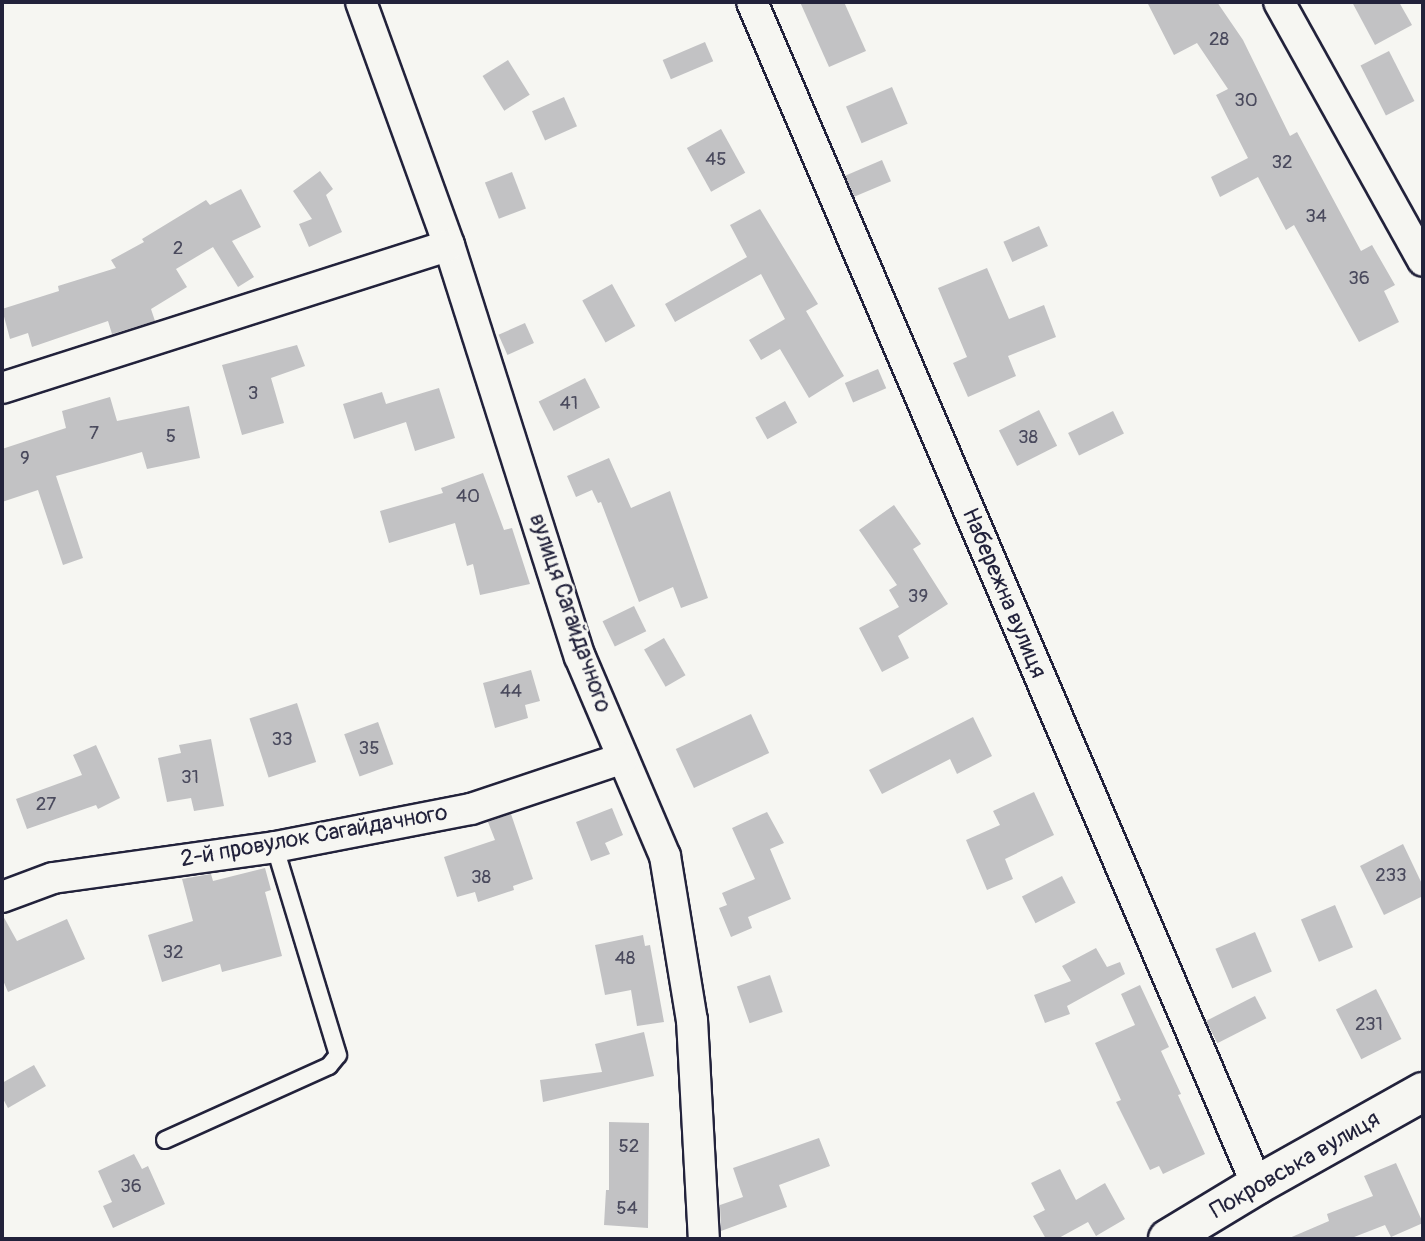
<!DOCTYPE html>
<html>
<head>
<meta charset="utf-8">
<style>
  body { margin:0 }
  #map { position:relative; width:1425px; height:1241px; overflow:hidden; background:#f6f6f2; font-family:Pangolin,sans-serif }
  div>[style] { position:absolute }
  [style*='--x'] { left:calc(var(--x)*1px); top:calc(var(--y)*1px); width:calc(var(--w)*1px); rotate:calc(var(--a)*1deg) }
  .building>* { inset:0; background:#c2c2c4; transform-origin:0 0 }
  .roads { filter:drop-shadow(2px 0 #22223b) drop-shadow(-2px 0 #22223b) drop-shadow(0 2px #22223b) drop-shadow(0 -2px #22223b) }
  .service>* { height:16px; margin:-8px; padding:0 8px; transform-origin:8px; border-radius:8px; background:#f6f6f2 }
  .minor>* { height:30px; margin:-15px; padding:0 15px; transform-origin:15px; border-radius:15px; background:#f6f6f2 }
  .tertiary>* { height:38px; margin:-19px; padding:0 19px; transform-origin:19px; border-radius:19px; background:#f6f6f2 }
  span { translate:-50% -50%; white-space:nowrap; text-align:center; line-height:1.15; -webkit-text-stroke:5px #f6f6f2; paint-order:stroke }
  .number-label { font-size:19px; color:#4a4a5d }
  .number-label span { -webkit-text-stroke-width:0 }
  .street-label { font-size:23px; color:#22223b }
  .frame { position:absolute; inset:0; border:4px solid #22223b; pointer-events:none }
</style>
</head>
<body>
<div id="map">
  <div class="building">
    <i style="clip-path:polygon(800px 2px,844px 2px,866px 51px,829px 67px)"></i>
    <i style="clip-path:polygon(1147px 2px,1217px 2px,1243px 40px,1290px 136px,1297px 132px,1361px 251px,1372px 245px,1395px 285px,1384px 291px,1399px 322px,1359px 342px,1294px 225px,1286px 230px,1258px 177px,1220px 197px,1211px 177px,1248px 158px,1216px 95px,1228px 89px,1197px 43px,1174px 55px)"></i>
    <i style="clip-path:polygon(1352px 2px,1399px 2px,1412px 25px,1375px 45px)"></i>
    <i style="left:705px;top:42px;width:21px;height:46px;rotate:67deg"></i>
    <i style="left:1389px;top:51px;width:56px;height:32px;rotate:63deg"></i>
    <i style="left:508px;top:60px;width:41px;height:30px;rotate:58deg"></i>
    <i style="left:892px;top:87px;width:40px;height:50px;rotate:67deg"></i>
    <i style="left:564px;top:97px;width:32px;height:35px;rotate:66deg"></i>
    <i style="left:721px;top:129px;width:50px;height:39px;rotate:61deg"></i>
    <i style="left:882px;top:160px;width:23px;height:40px;rotate:67deg"></i>
    <i style="clip-path:polygon(320px 171px,333px 189px,326px 195px,342px 232px,309px 247px,299px 224px,312px 219px,293px 191px)"></i>
    <i style="left:512px;top:172px;width:39px;height:29px;rotate:69deg"></i>
    <i style="clip-path:polygon(241px 189px,261px 227px,232px 241px,254px 277px,238px 287px,213px 247px,176px 269px,187px 287px,151px 309px,155px 321px,112px 334px,108px 321px,32px 347px,28px 333px,10px 339px,2px 309px,59px 291px,58px 286px,116px 268px,111px 260px,144px 242px,142px 239px,206px 200px,210px 205px)"></i>
    <i style="clip-path:polygon(760px 209px,818px 304px,806px 311px,844px 376px,809px 398px,780px 349px,761px 360px,749px 340px,785px 319px,761px 274px,675px 322px,665px 304px,747px 257px,730px 225px)"></i>
    <i style="left:1039px;top:226px;width:22px;height:39px;rotate:66deg"></i>
    <i style="clip-path:polygon(987px 268px,1009px 319px,1044px 305px,1056px 337px,1008px 356px,1016px 376px,968px 397px,953px 363px,967px 357px,938px 288px)"></i>
    <i style="left:612px;top:284px;width:48px;height:34px;rotate:61deg"></i>
    <i style="left:525px;top:323px;width:22px;height:29px;rotate:66deg"></i>
    <i style="clip-path:polygon(297px 345px,305px 366px,271px 378px,284px 423px,242px 435px,222px 365px)"></i>
    <i style="left:878px;top:369px;width:21px;height:36px;rotate:67deg"></i>
    <i style="left:585px;top:378px;width:33px;height:52px;rotate:63deg"></i>
    <i style="clip-path:polygon(439px 388px,455px 438px,415px 451px,406px 422px,354px 439px,343px 404px,382px 392px,386px 404px)"></i>
    <i style="clip-path:polygon(110px 397px,117px 421px,189px 406px,200px 458px,147px 469px,142px 452px,56px 476px,83px 558px,63px 565px,38px 490px,2px 502px,2px 449px,66px 428px,62px 411px)"></i>
    <i style="left:785px;top:401px;width:25px;height:34px;rotate:61deg"></i>
    <i style="left:1039px;top:410px;width:40px;height:45px;rotate:63deg"></i>
    <i style="left:1113px;top:411px;width:25px;height:50px;rotate:64deg"></i>
    <i style="clip-path:polygon(609px 458px,631px 508px,670px 491px,708px 598px,681px 608px,673px 587px,639px 602px,601px 502px,598px 503px,592px 490px,576px 497px,567px 476px)"></i>
    <i style="clip-path:polygon(483px 473px,504px 530px,512px 528px,530px 584px,480px 595px,473px 564px,467px 566px,455px 523px,389px 543px,380px 511px,443px 493px,441px 488px)"></i>
    <i style="clip-path:polygon(894px 505px,921px 544px,913px 549px,948px 604px,898px 636px,909px 658px,882px 672px,859px 628px,899px 607px,889px 590px,897px 585px,859px 530px)"></i>
    <i style="left:634px;top:606px;width:28px;height:35px;rotate:64deg"></i>
    <i style="left:664px;top:638px;width:43px;height:23px;rotate:60deg"></i>
    <i style="clip-path:polygon(531px 670px,540px 701px,525px 705px,528px 718px,495px 728px,483px 683px)"></i>
    <i style="left:297px;top:703px;width:62px;height:50px;rotate:72deg"></i>
    <i style="left:751px;top:714px;width:43px;height:83px;rotate:65deg"></i>
    <i style="clip-path:polygon(973px 717px,992px 756px,957px 774px,950px 759px,882px 794px,869px 770px)"></i>
    <i style="left:378px;top:722px;width:45px;height:36px;rotate:70deg"></i>
    <i style="clip-path:polygon(211px 739px,224px 806px,194px 811px,191px 798px,167px 802px,158px 758px,181px 753px,179px 745px)"></i>
    <i style="clip-path:polygon(96px 745px,120px 798px,98px 809px,96px 805px,27px 829px,16px 799px,82px 775px,73px 755px)"></i>
    <i style="clip-path:polygon(1034px 792px,1054px 835px,1005px 859px,1013px 879px,987px 890px,966px 840px,1000px 825px,993px 811px)"></i>
    <i style="clip-path:polygon(612px 808px,623px 835px,605px 843px,610px 854px,591px 861px,576px 822px)"></i>
    <i style="clip-path:polygon(767px 812px,784px 843px,770px 849px,791px 899px,748px 917px,752px 928px,731px 937px,719px 908px,727px 905px,722px 893px,755px 879px,732px 828px)"></i>
    <i style="clip-path:polygon(511px 814px,533px 879px,513px 886px,514px 890px,478px 902px,475px 892px,457px 897px,444px 857px,495px 840px,488px 822px)"></i>
    <i style="clip-path:polygon(1403px 844px,1423px 886px,1423px 896px,1384px 915px,1360px 866px)"></i>
    <i style="clip-path:polygon(265px 868px,271px 890px,265px 892px,282px 956px,222px 972px,220px 964px,162px 982px,148px 935px,193px 921px,182px 879px,211px 874px,213px 881px)"></i>
    <i style="left:1062px;top:876px;width:30px;height:45px;rotate:63deg"></i>
    <i style="left:1335px;top:905px;width:46px;height:37px;rotate:67deg"></i>
    <i style="clip-path:polygon(2px 914px,17px 941px,67px 919px,85px 959px,8px 992px,2px 978px)"></i>
    <i style="left:1255px;top:932px;width:43px;height:43px;rotate:67deg"></i>
    <i style="clip-path:polygon(643px 935px,645px 946px,650px 945px,664px 1022px,637px 1026px,631px 990px,605px 995px,595px 945px)"></i>
    <i style="clip-path:polygon(1096px 948px,1107px 967px,1120px 962px,1125px 974px,1067px 1006px,1070px 1014px,1045px 1023px,1034px 995px,1071px 981px,1062px 966px)"></i>
    <i style="left:770px;top:975px;width:39px;height:35px;rotate:71deg"></i>
    <i style="clip-path:polygon(1140px 985px,1169px 1047px,1161px 1051px,1181px 1094px,1178px 1095px,1205px 1154px,1163px 1174px,1159px 1166px,1150px 1170px,1116px 1102px,1121px 1100px,1095px 1043px,1135px 1025px,1121px 994px)"></i>
    <i style="left:1376px;top:989px;width:56px;height:45px;rotate:63deg"></i>
    <i style="left:1255px;top:996px;width:25px;height:55px;rotate:63deg"></i>
    <i style="clip-path:polygon(644px 1032px,654px 1076px,543px 1102px,540px 1080px,602px 1072px,595px 1044px)"></i>
    <i style="clip-path:polygon(34px 1065px,46px 1086px,8px 1108px,2px 1097px,2px 1083px)"></i>
    <i style="clip-path:polygon(609px 1122px,649px 1123px,648px 1228px,604px 1225px,606px 1190px,609px 1190px)"></i>
    <i style="clip-path:polygon(819px 1138px,830px 1166px,779px 1185px,787px 1207px,721px 1231px,720px 1205px,743px 1197px,733px 1168px)"></i>
    <i style="clip-path:polygon(134px 1154px,142px 1169px,148px 1166px,165px 1204px,113px 1228px,103px 1206px,112px 1202px,98px 1171px)"></i>
    <i style="clip-path:polygon(1396px 1163px,1423px 1223px,1391px 1237px,1385px 1225px,1349px 1239px,1287px 1239px,1329px 1221px,1327px 1214px,1373px 1196px,1364px 1176px)"></i>
    <i style="clip-path:polygon(1060px 1169px,1076px 1200px,1105px 1183px,1125px 1219px,1096px 1236px,1088px 1222px,1057px 1239px,1046px 1239px,1033px 1216px,1045px 1210px,1031px 1183px)"></i>
  </div>
  <div class="roads">
    <div class="service">
      <i style="--x:165;--y:1140;--w:180;--a:-24.3"></i>
      <i style="--x:329;--y:1066;--w:14;--a:-51"></i>
      <i style="--x:338;--y:1055;--w:217;--a:-106.9"></i>
    </div>
    <div class="minor">
      <i style="--x:361;--y:2;--w:258;--a:70.1"></i>
      <i style="--x:449;--y:245;--w:432;--a:72.4"></i>
      <i style="--x:580;--y:657;--w:216;--a:66.9"></i>
      <i style="--x:665;--y:856;--w:166;--a:80.7"></i>
      <i style="--x:692;--y:1020;--w:219;--a:86.9"></i>
      <i style="--x:752;--y:2;--w:1286;--a:66.88"></i>
      <i style="--x:1279;--y:2;--w:296;--a:60.9"></i>
      <i style="--x:2;--y:388;--w:469;--a:-17.7"></i>
      <i style="--x:2;--y:897;--w:54;--a:-20.4"></i>
      <i style="--x:53;--y:878;--w:224;--a:-7.9"></i>
      <i style="--x:275;--y:847;--w:200;--a:-11"></i>
      <i style="--x:471;--y:809;--w:160;--a:-18.5"></i>
    </div>
    <div class="tertiary">
      <i style="--x:1168;--y:1239;--w:104;--a:-31.2"></i>
      <i style="--x:1257;--y:1185;--w:190;--a:-29.3"></i>
    </div>
  </div>
  <div class="number-label">
    <span style="left:1219px;top:40px">28</span>
    <span style="left:1246px;top:101px">30</span>
    <span style="left:716px;top:160px">45</span>
    <span style="left:1282px;top:163px">32</span>
    <span style="left:1316px;top:217px">34</span>
    <span style="left:178px;top:249px">2</span>
    <span style="left:1359px;top:279px">36</span>
    <span style="left:253px;top:394px">3</span>
    <span style="left:569px;top:404px">41</span>
    <span style="left:94px;top:434px">7</span>
    <span style="left:171px;top:437px">5</span>
    <span style="left:1028px;top:438px">38</span>
    <span style="left:25px;top:459px">9</span>
    <span style="left:468px;top:497px">40</span>
    <span style="left:918px;top:597px">39</span>
    <span style="left:511px;top:692px">44</span>
    <span style="left:282px;top:740px">33</span>
    <span style="left:369px;top:749px">35</span>
    <span style="left:190px;top:778px">31</span>
    <span style="left:46px;top:805px">27</span>
    <span style="left:1391px;top:876px">233</span>
    <span style="left:481px;top:878px">38</span>
    <span style="left:173px;top:953px">32</span>
    <span style="left:625px;top:959px">48</span>
    <span style="left:1369px;top:1025px">231</span>
    <span style="left:629px;top:1147px">52</span>
    <span style="left:131px;top:1187px">36</span>
    <span style="left:627px;top:1209px">54</span>
  </div>
  <div class="street-label">
    <span style="left:1004px;top:593px;rotate:67deg">Набережна вулиця</span>
    <span style="left:570px;top:613px;rotate:71deg">вулиця Сагайдачного</span>
    <span style="left:314px;top:836px;rotate:-10deg">2-й провулок Сагайдачного</span>
    <span style="left:1295px;top:1165px;rotate:-30deg">Покровська вулиця</span>
  </div>
  <div class="frame"></div>
</div>
</body>
</html>
